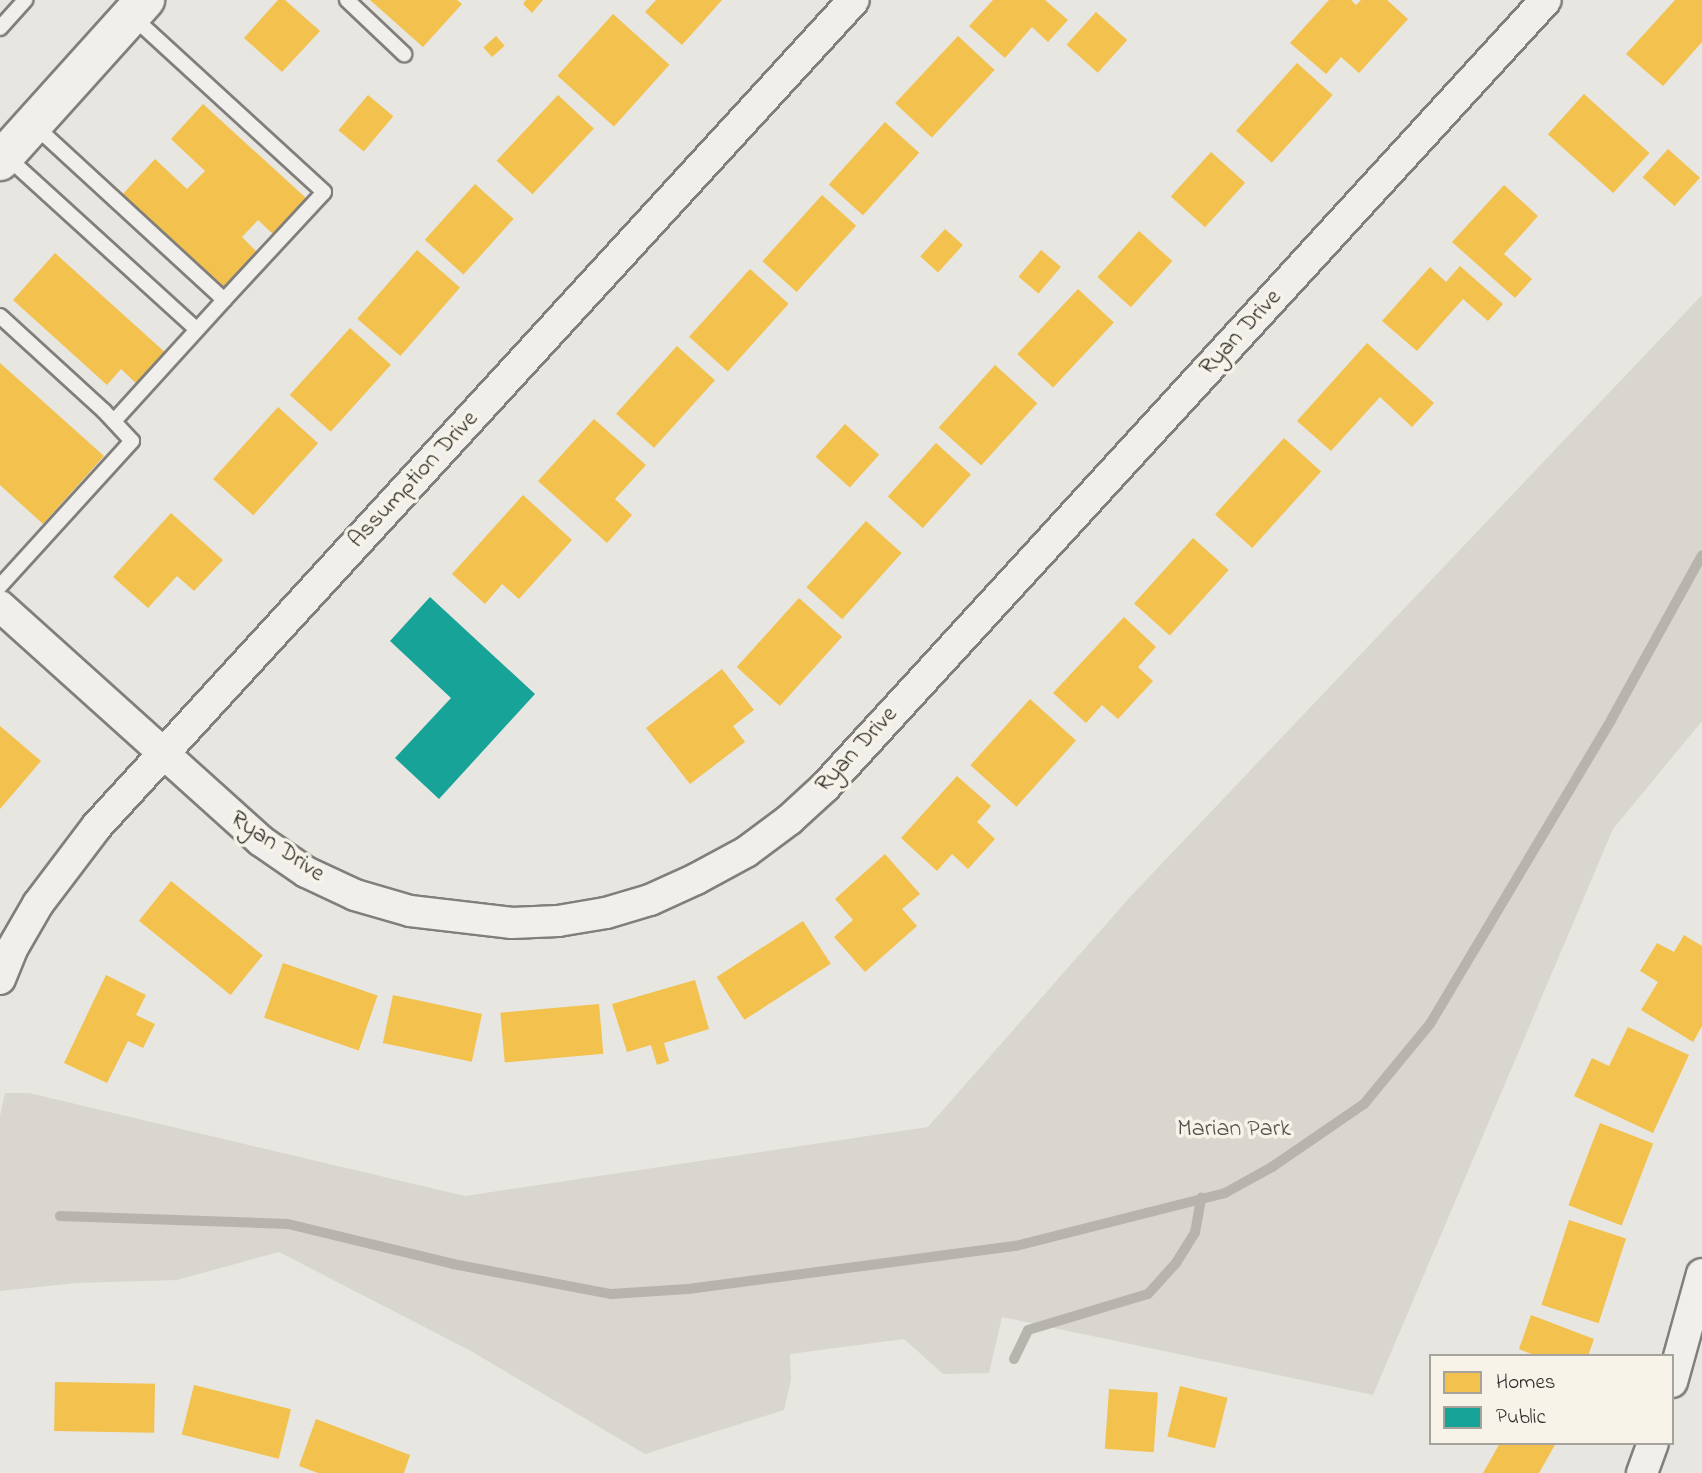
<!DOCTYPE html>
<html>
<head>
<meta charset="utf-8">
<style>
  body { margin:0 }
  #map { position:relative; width:1702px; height:1473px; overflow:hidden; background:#e8e6e0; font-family:"Indie Flower",sans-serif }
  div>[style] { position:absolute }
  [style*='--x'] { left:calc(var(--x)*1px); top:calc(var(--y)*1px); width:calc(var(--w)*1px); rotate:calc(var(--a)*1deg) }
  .green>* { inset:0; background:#d8d6ce }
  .homes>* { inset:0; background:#f2c14e; transform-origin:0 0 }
  .public>* { inset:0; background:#17a398 }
  .stream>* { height:10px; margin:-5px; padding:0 5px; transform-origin:5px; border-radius:5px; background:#b7b4ae }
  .roads { filter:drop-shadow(2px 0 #807f7c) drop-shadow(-2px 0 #807f7c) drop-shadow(0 2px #807f7c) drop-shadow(0 -2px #807f7c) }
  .service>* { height:14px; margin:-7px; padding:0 7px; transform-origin:7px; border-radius:7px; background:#f0efeb }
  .minor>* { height:30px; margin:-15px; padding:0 15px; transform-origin:15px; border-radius:15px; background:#f0efeb }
  .secondary>* { height:38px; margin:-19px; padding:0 19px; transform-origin:19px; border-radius:19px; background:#f0efeb }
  span { translate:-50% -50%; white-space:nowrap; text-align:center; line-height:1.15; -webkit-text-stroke:7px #f7f3e8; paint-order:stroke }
  .street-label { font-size:24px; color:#2b2b2b }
  .park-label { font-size:24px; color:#535250 }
  .legend { position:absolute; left:1429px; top:1354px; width:245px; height:91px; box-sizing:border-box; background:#f7f3e8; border:2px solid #a5a39c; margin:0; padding:9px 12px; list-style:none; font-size:21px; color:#2b2b2b }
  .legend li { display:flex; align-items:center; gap:14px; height:35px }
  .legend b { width:35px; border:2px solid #a5a39c }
</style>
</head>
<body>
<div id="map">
  <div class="green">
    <i style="clip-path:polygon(1702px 295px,1702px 721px,1613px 829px,1373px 1395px,1002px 1317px,989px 1373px,943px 1374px,904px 1339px,790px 1354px,791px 1380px,784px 1410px,645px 1454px,469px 1350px,279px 1252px,177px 1280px,77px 1283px,0 1291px,0 1116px,5px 1093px,29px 1093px,465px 1196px,928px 1127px,1130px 897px)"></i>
  </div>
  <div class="homes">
    <i style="clip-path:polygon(278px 0,285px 0,320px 31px,282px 72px,244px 38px)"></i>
    <i style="clip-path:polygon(370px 0,457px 0,462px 4px,423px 47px)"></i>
    <i style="clip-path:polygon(526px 0,543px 0,532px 13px,523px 4px)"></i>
    <i style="clip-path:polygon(656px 0,722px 0,682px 45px,645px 12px)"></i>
    <i style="clip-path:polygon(993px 0,1045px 0,1068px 20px,1048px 42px,1032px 27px,1005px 58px,969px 26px)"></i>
    <i style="clip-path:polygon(1329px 0,1351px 0,1356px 5px,1361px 0,1387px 0,1408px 19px,1359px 73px,1341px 57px,1326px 74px,1290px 43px)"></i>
    <i style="clip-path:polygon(1675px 0,1702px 0,1702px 42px,1663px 86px,1626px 54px)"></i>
    <i style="left:1096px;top:12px;width:42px;height:44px;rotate:42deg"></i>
    <i style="left:613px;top:14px;width:76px;height:83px;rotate:42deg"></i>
    <i style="left:496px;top:36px;width:13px;height:17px;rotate:48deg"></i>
    <i style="left:958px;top:36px;width:50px;height:92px;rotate:43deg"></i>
    <i style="left:1297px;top:63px;width:48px;height:91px;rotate:42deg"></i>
    <i style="left:1584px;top:94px;width:88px;height:54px;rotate:42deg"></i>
    <i style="left:368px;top:95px;width:33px;height:46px;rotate:40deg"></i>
    <i style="left:558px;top:95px;width:49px;height:90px;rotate:43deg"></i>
    <i style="clip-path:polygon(203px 104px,307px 199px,274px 235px,258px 220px,242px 237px,257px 252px,224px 288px,122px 195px,155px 159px,187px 189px,205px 171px,171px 139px)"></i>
    <i style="left:885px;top:122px;width:46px;height:84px;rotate:42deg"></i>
    <i style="left:1668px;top:149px;width:43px;height:38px;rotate:42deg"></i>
    <i style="left:1211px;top:152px;width:46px;height:60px;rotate:42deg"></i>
    <i style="left:475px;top:184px;width:52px;height:75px;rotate:42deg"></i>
    <i style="clip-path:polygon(1504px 185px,1538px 216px,1504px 254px,1532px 279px,1515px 298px,1452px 242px)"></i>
    <i style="left:822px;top:195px;width:46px;height:89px;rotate:42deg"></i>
    <i style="left:945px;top:229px;width:24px;height:37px;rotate:42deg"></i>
    <i style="left:1139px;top:231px;width:45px;height:62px;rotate:42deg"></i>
    <i style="left:417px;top:250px;width:57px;height:91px;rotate:41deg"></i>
    <i style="left:1041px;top:250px;width:26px;height:35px;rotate:40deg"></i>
    <i style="clip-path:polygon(55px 253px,168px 355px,140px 387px,121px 369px,107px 385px,13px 300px)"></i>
    <i style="clip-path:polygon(1460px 266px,1503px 304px,1488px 321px,1463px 299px,1417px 351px,1382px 321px,1430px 267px,1446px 282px)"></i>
    <i style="left:750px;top:269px;width:52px;height:91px;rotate:42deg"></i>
    <i style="left:1078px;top:289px;width:49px;height:89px;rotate:43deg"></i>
    <i style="left:350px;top:328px;width:55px;height:90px;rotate:42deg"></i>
    <i style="clip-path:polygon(1367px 343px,1434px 403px,1412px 427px,1380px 397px,1331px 451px,1297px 421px)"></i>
    <i style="left:677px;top:346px;width:51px;height:91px;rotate:42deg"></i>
    <i style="clip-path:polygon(0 363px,104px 456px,43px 524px,0 485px)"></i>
    <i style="left:995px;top:365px;width:57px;height:84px;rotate:42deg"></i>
    <i style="left:278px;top:407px;width:54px;height:97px;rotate:42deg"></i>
    <i style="clip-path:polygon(594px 419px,646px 465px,615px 499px,632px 515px,607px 543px,538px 481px)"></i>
    <i style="left:845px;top:424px;width:46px;height:44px;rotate:42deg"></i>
    <i style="left:1284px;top:438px;width:50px;height:103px;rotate:42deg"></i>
    <i style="left:936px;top:443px;width:47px;height:72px;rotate:42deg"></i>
    <i style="clip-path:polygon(523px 495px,572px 540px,519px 599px,502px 584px,485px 604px,452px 574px)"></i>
    <i style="clip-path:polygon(171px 513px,223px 560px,194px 591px,177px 576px,148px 608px,113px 577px)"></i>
    <i style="left:866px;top:521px;width:48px;height:89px;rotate:42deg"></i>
    <i style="left:1193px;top:538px;width:48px;height:88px;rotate:42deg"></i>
    <i style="left:799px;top:598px;width:58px;height:93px;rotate:42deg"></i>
    <i style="clip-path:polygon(1124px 617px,1156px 647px,1138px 667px,1153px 681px,1118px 719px,1102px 705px,1086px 723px,1053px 693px)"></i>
    <i style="clip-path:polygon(722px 669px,754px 710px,733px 726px,745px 742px,690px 784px,646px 728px)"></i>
    <i style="left:1030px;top:699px;width:62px;height:89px;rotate:42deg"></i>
    <i style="clip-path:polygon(0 726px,41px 761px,0 809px)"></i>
    <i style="clip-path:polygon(957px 776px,991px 806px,977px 822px,995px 839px,968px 869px,952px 854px,937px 871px,901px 838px)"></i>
    <i style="clip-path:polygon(885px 854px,920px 894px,902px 909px,917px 926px,865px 972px,834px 937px,853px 920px,835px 899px)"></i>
    <i style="left:171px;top:881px;width:118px;height:51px;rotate:39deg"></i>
    <i style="left:803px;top:921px;width:51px;height:103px;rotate:57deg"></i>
    <i style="clip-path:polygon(1684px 935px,1702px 946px,1702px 1026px,1693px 1042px,1641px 1010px,1658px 982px,1640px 971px,1657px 943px,1674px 952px)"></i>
    <i style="left:283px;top:963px;width:100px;height:58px;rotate:19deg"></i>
    <i style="clip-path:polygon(106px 975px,146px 995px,136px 1015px,155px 1024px,143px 1048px,128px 1041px,107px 1083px,64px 1063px)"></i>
    <i style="clip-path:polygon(695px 980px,709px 1029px,664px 1043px,669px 1061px,657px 1065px,651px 1045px,627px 1052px,612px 1004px)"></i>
    <i style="left:393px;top:995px;width:91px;height:49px;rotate:12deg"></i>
    <i style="left:599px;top:1004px;width:50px;height:99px;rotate:85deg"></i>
    <i style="clip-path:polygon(1628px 1027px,1689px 1055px,1653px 1133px,1574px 1096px,1592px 1058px,1609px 1066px)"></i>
    <i style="left:1600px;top:1123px;width:57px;height:88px;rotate:21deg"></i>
    <i style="left:1569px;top:1220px;width:60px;height:89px;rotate:18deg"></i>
    <i style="clip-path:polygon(1531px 1315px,1594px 1339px,1588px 1356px,1536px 1356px,1519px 1349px)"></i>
    <i style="left:55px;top:1382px;width:100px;height:49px;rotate:1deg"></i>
    <i style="left:194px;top:1385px;width:100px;height:51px;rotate:14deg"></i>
    <i style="left:1180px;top:1386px;width:49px;height:52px;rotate:14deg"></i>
    <i style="left:1109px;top:1389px;width:49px;height:60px;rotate:4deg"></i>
    <i style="clip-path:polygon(316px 1419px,410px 1455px,404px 1473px,318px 1473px,299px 1466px)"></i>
    <i style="clip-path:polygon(1500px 1443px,1556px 1443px,1539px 1473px,1483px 1473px)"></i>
  </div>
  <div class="public">
    <i style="clip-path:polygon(430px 597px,535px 694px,439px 799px,395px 758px,451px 698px,390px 641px)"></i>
  </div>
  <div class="stream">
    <i style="--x:60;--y:1216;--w:228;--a:2"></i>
    <i style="--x:288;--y:1224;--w:170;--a:13.6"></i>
    <i style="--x:453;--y:1264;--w:161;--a:10.8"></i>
    <i style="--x:611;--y:1294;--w:77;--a:-3.7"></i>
    <i style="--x:688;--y:1289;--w:331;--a:-7.5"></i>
    <i style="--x:1016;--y:1246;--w:216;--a:-14.2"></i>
    <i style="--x:1225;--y:1193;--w:54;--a:-29"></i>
    <i style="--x:1272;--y:1167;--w:112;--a:-34.4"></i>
    <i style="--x:1364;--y:1104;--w:104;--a:-50.5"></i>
    <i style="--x:1430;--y:1024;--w:354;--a:-59.2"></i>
    <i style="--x:1611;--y:720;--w:188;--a:-61.1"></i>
    <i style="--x:1014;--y:1359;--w:32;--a:-64"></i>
    <i style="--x:1028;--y:1330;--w:125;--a:-16.7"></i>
    <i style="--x:1148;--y:1294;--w:42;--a:-47.9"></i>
    <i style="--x:1176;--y:1263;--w:36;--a:-58"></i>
    <i style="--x:1195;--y:1233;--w:36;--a:-80"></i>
  </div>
  <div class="roads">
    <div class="service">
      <i style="--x:347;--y:0;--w:79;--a:43.5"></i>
      <i style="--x:0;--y:28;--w:38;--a:-48"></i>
      <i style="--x:34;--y:125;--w:258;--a:42.6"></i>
      <i style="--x:224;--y:300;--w:147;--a:-47.2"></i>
      <i style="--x:324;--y:192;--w:259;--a:-137.5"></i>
      <i style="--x:6;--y:156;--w:258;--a:42.3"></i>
      <i style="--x:0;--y:316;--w:141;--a:42.4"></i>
      <i style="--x:104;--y:411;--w:41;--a:47"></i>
      <i style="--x:132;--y:441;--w:196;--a:132.3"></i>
      <i style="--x:114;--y:421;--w:164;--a:-47.7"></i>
    </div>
    <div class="minor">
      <i style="--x:0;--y:606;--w:351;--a:42"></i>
      <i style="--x:261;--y:841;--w:55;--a:34.6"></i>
      <i style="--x:306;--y:872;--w:54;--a:25.1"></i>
      <i style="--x:355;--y:895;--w:57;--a:16.2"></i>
      <i style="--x:410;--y:911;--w:103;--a:6.7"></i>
      <i style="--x:512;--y:923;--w:46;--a:-2.5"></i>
      <i style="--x:558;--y:921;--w:49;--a:-9.5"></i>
      <i style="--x:606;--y:913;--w:46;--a:-16.5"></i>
      <i style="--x:650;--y:900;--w:51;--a:-24.5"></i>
      <i style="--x:696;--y:879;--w:57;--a:-28.4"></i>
      <i style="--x:746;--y:852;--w:54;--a:-36.7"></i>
      <i style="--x:789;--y:820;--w:49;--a:-42.5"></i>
      <i style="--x:825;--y:787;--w:1067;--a:-47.51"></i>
      <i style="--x:0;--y:979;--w:32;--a:-68"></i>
      <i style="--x:12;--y:949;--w:52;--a:-60"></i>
      <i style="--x:38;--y:904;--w:98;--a:-52.9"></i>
      <i style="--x:97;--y:826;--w:1120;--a:-47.5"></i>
      <i style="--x:1672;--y:1382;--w:112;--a:-74.5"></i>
      <i style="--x:1642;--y:1473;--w:32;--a:-70"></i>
    </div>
    <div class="secondary">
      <i style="--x:0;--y:161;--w:217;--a:-48"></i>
    </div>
  </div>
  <div class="street-label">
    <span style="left:1241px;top:333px;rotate:-47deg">Ryan Drive</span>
    <span style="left:414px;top:480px;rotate:-47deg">Assumption Drive</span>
    <span style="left:857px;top:750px;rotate:-47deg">Ryan Drive</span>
    <span style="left:277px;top:847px;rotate:34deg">Ryan Drive</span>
  </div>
  <div class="park-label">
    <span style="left:1234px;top:1130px">Marian Park</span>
  </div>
  <ul class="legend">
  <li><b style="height:19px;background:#f2c14e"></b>Homes</li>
  <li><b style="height:19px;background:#17a398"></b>Public</li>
  </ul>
</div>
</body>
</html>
